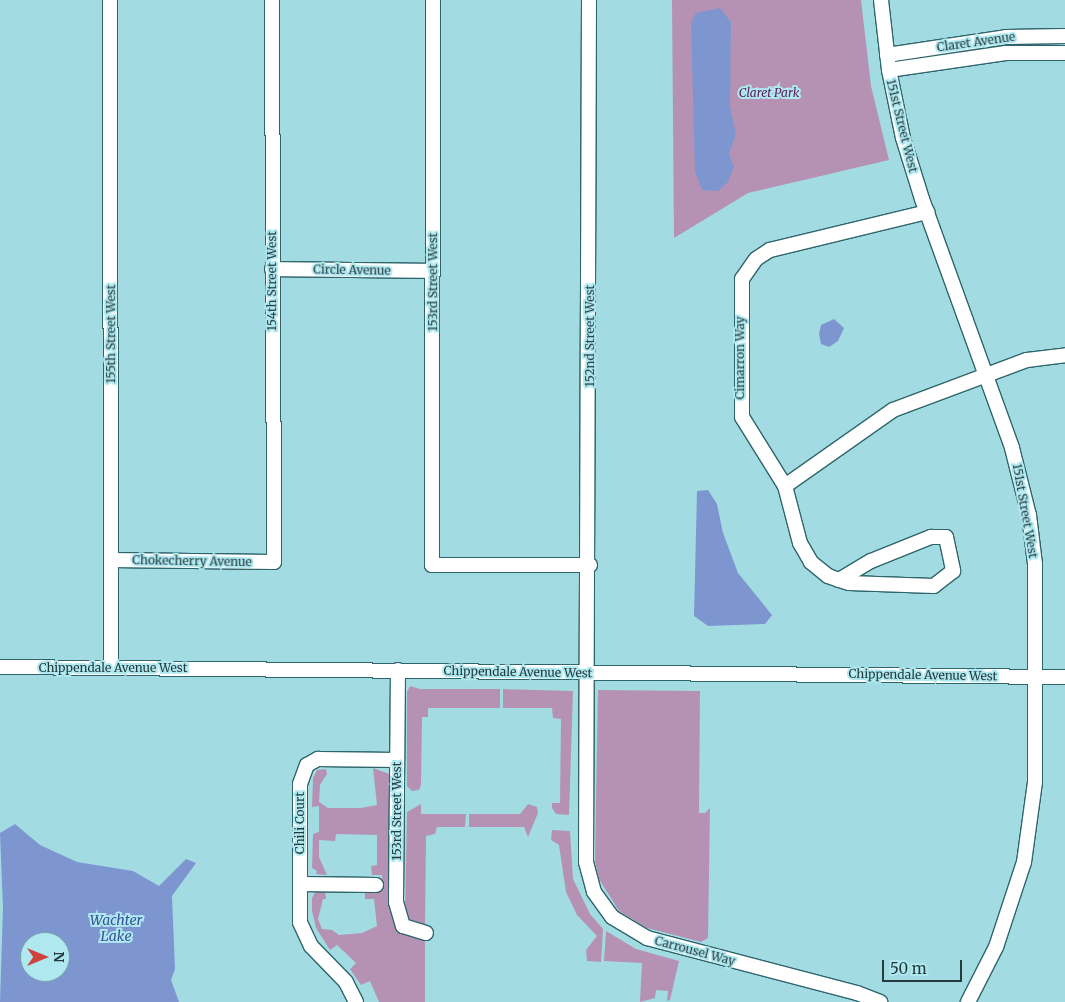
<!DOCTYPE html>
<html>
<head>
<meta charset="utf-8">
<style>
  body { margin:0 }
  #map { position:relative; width:1065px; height:1002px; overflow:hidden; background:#a3dbe3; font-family:Merriweather,serif }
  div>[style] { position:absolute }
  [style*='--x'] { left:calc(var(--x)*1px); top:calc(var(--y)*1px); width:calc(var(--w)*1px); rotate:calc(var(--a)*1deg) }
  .green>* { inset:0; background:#b592b4 }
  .water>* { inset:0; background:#7e96cf }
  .roads { filter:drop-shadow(1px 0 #2e656c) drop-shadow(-1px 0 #2e656c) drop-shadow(0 1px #2e656c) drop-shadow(0 -1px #2e656c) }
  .minor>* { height:14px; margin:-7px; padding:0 7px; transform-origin:7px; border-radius:7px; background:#fff }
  span { translate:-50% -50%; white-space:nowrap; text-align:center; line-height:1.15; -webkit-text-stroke:4px #b0e8f0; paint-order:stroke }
  .street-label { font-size:12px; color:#243b3e }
  .park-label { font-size:12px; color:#5b205d; font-style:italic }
  .water-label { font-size:14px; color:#375298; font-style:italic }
  .north { position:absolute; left:20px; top:932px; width:50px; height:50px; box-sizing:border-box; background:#b0e8f0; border:1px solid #78a3a9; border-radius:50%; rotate:90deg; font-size:14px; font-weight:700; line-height:20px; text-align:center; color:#243b3e }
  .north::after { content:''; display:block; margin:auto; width:18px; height:22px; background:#d0423d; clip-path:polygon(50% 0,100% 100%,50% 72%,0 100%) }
  .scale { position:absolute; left:882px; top:960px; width:80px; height:22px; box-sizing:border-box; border:2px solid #243b3e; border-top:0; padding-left:6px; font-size:15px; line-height:18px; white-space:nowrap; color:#243b3e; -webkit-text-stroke:4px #b0e8f0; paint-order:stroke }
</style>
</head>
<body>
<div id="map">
  <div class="green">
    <i style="clip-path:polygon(672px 0,861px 0,871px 86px,889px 160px,748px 193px,674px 238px)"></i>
    <i style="clip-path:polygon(410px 686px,420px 689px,500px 689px,500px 708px,428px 708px,428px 717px,422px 717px,421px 785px,419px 790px,412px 791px,407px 786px,407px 692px)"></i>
    <i style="clip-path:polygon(503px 689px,573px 691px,569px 815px,556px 814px,552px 808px,552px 803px,560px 803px,561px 719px,553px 718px,552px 708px,503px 708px)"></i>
    <i style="clip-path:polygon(598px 690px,700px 691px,699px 813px,705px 813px,710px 808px,708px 938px,701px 942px,647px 928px,619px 911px,599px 879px,595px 861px)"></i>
    <i style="clip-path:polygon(373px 768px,392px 775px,389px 904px,402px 933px,425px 939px,425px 1002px,379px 1002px,370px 981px,361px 985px,350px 969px,356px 963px,337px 945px,330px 950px,316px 928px,312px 911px,312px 898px,316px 891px,325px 890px,326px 899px,323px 899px,318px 919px,322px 929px,332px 930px,339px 935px,362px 933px,377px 926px,374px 899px,365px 899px,365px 890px,382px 889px,382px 875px,372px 875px,371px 866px,377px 865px,377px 835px,336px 834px,335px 841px,319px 840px,319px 857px,327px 875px,316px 874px,317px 871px,312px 868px,313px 834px,319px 832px,319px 806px,312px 807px,313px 778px,317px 770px,326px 769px,327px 774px,320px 785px,319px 802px,328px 808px,361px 808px,377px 805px)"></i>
    <i style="clip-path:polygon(421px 804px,421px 814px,466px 814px,465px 827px,437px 827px,435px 834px,426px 836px,425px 926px,412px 925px,405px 915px,407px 812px)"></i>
    <i style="clip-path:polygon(528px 804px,537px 807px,538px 813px,528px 837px,524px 827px,469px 827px,469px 814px,520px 814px)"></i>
    <i style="clip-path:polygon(552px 830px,570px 831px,573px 879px,590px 914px,603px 929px,601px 962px,587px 961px,586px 950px,597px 936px,577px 915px,566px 892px,559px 845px,551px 840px)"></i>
    <i style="clip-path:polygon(606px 931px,636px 949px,679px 961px,670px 1000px,667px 1001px,668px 991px,656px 990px,655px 998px,640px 1002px,642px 963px,604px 961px)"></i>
  </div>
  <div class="water">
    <i style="clip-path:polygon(720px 8px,731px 22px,730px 106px,736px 134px,729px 154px,734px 166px,728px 182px,718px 191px,702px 190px,695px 172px,691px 22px,696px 13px)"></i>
    <i style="clip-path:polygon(834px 319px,844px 328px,838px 341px,829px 347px,821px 344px,819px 334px,821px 325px)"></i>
    <i style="clip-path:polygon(708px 490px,717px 504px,723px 533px,738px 573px,772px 615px,765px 624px,708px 626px,694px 616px,697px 491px)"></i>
    <i style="clip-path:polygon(evenodd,15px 824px,40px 845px,77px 862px,133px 871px,159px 886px,186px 859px,196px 863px,172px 896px,175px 969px,171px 980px,179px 1002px,0 1002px,3px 908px,0 833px,15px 824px,30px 942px,60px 942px,60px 972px,30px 972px,30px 942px)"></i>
  </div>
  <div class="roads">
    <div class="minor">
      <i style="--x:110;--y:0;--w:668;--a:89.91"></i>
      <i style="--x:433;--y:0;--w:565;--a:90.1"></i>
      <i style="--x:432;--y:565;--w:158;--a:0"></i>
      <i style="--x:589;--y:0;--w:862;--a:90.2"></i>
      <i style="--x:586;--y:862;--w:31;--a:75"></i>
      <i style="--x:594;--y:892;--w:31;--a:54"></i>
      <i style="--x:612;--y:917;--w:41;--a:31"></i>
      <i style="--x:647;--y:938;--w:217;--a:14.7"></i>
      <i style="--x:857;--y:993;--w:25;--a:21"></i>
      <i style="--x:881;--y:0;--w:70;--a:83.5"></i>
      <i style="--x:889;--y:70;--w:69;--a:78.4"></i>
      <i style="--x:903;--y:138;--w:64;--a:72.7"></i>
      <i style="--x:922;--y:199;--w:265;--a:70.1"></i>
      <i style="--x:1012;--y:448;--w:69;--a:75.8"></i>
      <i style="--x:1029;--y:515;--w:49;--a:83"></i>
      <i style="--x:1035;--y:564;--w:218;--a:90"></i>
      <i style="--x:1035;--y:782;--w:81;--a:97.8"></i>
      <i style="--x:1024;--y:862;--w:89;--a:108.2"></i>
      <i style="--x:996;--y:947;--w:62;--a:117"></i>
      <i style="--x:887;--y:55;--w:120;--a:-8.6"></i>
      <i style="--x:1006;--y:37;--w:59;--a:-1"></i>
      <i style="--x:889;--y:70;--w:118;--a:-8.3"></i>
      <i style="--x:1006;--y:53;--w:59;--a:0"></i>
      <i style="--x:272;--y:269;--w:161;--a:0.7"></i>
      <i style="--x:785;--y:486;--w:132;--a:-35.1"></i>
      <i style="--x:893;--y:410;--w:143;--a:-20.5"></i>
      <i style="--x:1027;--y:360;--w:38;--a:-7"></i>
      <i style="--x:111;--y:560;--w:163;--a:0.7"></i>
      <i style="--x:274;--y:562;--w:562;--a:-90.2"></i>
      <i style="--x:839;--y:580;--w:37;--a:-31"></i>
      <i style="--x:871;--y:561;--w:65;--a:-21.8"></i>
      <i style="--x:931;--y:537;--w:15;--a:0"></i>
      <i style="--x:946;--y:537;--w:35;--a:78"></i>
      <i style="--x:953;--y:571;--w:24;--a:142"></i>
      <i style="--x:934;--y:586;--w:85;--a:-178"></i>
      <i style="--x:849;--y:583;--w:10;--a:-163"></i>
      <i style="--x:839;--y:580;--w:12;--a:-160"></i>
      <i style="--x:828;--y:576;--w:22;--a:-141"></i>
      <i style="--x:811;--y:562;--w:22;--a:-120"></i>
      <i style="--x:800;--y:543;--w:59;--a:-104.7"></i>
      <i style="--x:785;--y:486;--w:81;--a:-121.9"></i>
      <i style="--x:742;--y:417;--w:138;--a:-90"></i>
      <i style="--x:742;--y:279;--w:24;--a:-55"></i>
      <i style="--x:756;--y:259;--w:17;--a:-33"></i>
      <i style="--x:770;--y:250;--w:162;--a:-13.6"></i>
      <i style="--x:0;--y:667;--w:1065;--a:0.54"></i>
      <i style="--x:398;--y:670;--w:232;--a:90.5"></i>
      <i style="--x:396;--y:902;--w:25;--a:74"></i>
      <i style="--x:403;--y:926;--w:24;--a:17"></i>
      <i style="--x:300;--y:884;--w:76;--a:0.8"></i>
      <i style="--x:356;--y:1002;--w:22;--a:-117"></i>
      <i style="--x:346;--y:982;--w:50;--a:-134.2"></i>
      <i style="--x:311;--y:946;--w:26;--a:-115"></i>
      <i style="--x:300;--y:922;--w:138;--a:-90"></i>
      <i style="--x:300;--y:784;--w:20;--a:-70"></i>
      <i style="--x:307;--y:765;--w:13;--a:-29"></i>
      <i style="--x:318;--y:759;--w:79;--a:0.7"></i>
    </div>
  </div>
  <div class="street-label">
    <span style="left:976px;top:42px;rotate:-8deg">Claret Avenue</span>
    <span style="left:902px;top:126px;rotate:76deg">151st Street West</span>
    <span style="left:352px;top:270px;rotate:1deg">Circle Avenue</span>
    <span style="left:272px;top:281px;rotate:-90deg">154th Street West</span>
    <span style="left:433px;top:282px;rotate:-90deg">153rd Street West</span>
    <span style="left:111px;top:334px;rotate:-90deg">155th Street West</span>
    <span style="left:590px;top:336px;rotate:-90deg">152nd Street West</span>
    <span style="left:740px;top:358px;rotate:-90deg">Cimarron Way</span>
    <span style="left:1025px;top:511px;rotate:80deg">151st Street West</span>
    <span style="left:192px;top:561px;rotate:1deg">Chokecherry Avenue</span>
    <span style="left:113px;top:668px">Chippendale Avenue West</span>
    <span style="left:518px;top:672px;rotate:1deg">Chippendale Avenue West</span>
    <span style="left:923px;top:675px;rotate:1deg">Chippendale Avenue West</span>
    <span style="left:397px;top:811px;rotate:-90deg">153rd Street West</span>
    <span style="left:300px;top:823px;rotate:-90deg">Chili Court</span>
    <span style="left:695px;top:951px;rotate:15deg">Carrousel Way</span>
  </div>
  <div class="park-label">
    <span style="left:769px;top:93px">Claret Park</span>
  </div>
  <div class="water-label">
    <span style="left:116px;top:928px">Wachter<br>Lake</span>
  </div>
  <div class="north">N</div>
  <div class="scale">50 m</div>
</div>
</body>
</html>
